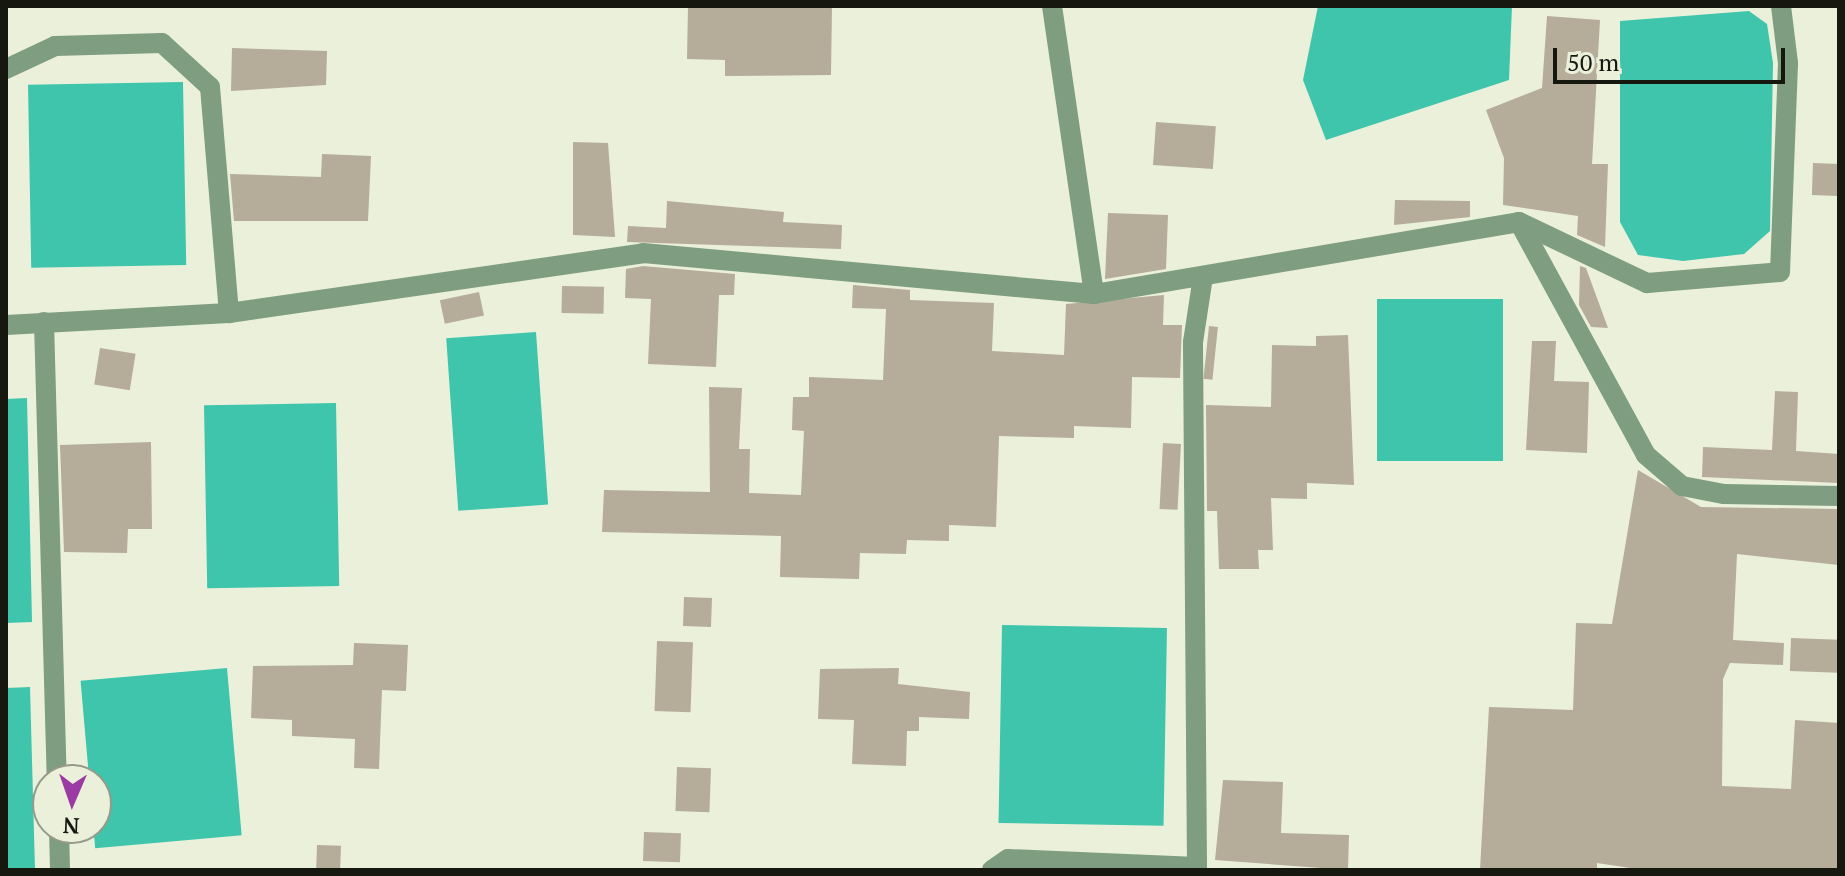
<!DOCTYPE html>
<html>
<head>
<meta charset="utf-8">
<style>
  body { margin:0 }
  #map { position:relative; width:1845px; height:876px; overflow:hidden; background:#ebf0db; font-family:"PT Serif",serif }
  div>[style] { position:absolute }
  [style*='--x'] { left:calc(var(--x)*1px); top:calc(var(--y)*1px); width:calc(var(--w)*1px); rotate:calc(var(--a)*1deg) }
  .water>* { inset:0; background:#3ec5ac; transform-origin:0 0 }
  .building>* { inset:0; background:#b5ac99; transform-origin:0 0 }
  .minor>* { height:20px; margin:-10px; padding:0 10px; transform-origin:10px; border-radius:10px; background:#7e9d81 }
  span { translate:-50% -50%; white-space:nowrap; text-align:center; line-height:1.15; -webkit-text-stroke:6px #ebf0db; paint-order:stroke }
  .frame { position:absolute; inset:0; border:8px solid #161810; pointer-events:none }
  .north { position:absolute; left:32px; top:764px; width:80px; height:80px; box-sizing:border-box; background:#ebf0db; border:2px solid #969a8a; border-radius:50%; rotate:182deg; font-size:22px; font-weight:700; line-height:32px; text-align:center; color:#161810 }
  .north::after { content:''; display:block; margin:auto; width:28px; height:36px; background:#9b3aa2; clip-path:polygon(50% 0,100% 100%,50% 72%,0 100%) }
  .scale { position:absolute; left:1553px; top:48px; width:232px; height:36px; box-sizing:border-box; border:4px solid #161810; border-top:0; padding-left:10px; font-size:24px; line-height:28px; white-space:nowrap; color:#161810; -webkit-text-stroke:6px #ebf0db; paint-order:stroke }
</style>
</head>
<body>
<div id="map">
  <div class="water">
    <i style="clip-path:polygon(1318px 6px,1512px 6px,1509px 80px,1326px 140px,1303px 80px)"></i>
    <i style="clip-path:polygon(1749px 11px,1767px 24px,1773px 63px,1770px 231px,1744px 254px,1683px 261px,1638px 255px,1620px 222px,1620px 21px)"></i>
    <i style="left:183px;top:82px;width:183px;height:155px;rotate:89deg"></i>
    <i style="left:1377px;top:299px;width:126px;height:162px"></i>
    <i style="left:536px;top:332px;width:173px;height:90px;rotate:86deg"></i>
    <i style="clip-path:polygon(27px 398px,32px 622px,6px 623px,6px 399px)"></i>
    <i style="left:336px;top:403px;width:183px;height:132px;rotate:89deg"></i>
    <i style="left:1002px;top:625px;width:165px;height:198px;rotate:1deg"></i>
    <i style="left:227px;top:668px;width:168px;height:147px;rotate:85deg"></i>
    <i style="clip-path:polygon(30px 687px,35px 870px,6px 870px,6px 688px)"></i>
  </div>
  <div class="building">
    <i style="clip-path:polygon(688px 6px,832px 6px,831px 75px,725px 76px,725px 60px,687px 59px)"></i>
    <i style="clip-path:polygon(1547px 16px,1600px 20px,1592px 164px,1608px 164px,1605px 247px,1577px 235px,1578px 216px,1503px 205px,1504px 158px,1486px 110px,1542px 88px)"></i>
    <i style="clip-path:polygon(232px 48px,327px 51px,326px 85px,231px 91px)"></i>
    <i style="left:1156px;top:122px;width:60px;height:43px;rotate:4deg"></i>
    <i style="clip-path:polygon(573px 142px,608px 143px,615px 237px,573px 235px)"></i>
    <i style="clip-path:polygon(322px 154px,371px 156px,368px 221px,234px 221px,230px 174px,321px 177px)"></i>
    <i style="left:1813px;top:163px;width:26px;height:32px;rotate:2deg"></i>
    <i style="clip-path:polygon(1395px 200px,1470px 201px,1470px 217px,1394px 225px)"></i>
    <i style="clip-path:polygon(667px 201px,784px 212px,783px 222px,842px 225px,841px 249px,627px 242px,628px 226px,666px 228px)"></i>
    <i style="clip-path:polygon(1108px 213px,1168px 215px,1166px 269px,1105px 279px)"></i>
    <i style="clip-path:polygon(643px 266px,735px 274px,734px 295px,719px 295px,716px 367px,648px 364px,651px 299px,625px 298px,626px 269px)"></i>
    <i style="clip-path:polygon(1580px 266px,1586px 268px,1608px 328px,1591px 327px,1579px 305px)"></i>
    <i style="clip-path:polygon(853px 285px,910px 290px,910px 300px,994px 303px,992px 351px,1064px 355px,1066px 304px,1164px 295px,1163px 325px,1182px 325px,1180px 378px,1132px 377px,1131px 428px,1074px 426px,1074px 438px,999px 436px,996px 527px,949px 525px,949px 541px,907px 540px,906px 554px,860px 553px,859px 579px,780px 577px,781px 536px,602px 532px,604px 490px,710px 492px,709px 387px,742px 388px,739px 449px,750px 449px,749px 493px,801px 495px,804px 431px,792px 430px,793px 397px,809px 397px,809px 377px,883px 380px,886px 309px,852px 308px)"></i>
    <i style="left:562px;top:286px;width:42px;height:27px;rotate:1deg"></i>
    <i style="left:479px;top:292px;width:24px;height:40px;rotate:78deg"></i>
    <i style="left:1209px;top:326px;width:9px;height:53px;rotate:6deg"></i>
    <i style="clip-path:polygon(1348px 335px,1354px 485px,1307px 483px,1307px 499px,1271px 498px,1273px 550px,1258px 550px,1259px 569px,1219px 569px,1217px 511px,1207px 511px,1206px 405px,1271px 407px,1272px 345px,1316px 346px,1316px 336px)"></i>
    <i style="clip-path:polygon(1532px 341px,1556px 341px,1554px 381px,1589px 382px,1587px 453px,1526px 450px)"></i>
    <i style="left:100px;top:348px;width:36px;height:37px;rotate:9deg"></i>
    <i style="clip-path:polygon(1775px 391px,1798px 392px,1796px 451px,1839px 454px,1839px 483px,1702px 477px,1703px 447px,1772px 450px)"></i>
    <i style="clip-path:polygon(151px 442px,152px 529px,128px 529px,127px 553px,64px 552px,60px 445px)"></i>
    <i style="left:1163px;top:443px;width:18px;height:66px;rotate:3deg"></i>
    <i style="clip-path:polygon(1638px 470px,1701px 507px,1839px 509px,1839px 565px,1737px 554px,1733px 640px,1784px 643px,1783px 665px,1730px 663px,1723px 679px,1722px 786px,1791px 789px,1795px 720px,1839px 723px,1839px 870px,1643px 870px,1597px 863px,1597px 870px,1480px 870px,1489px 707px,1573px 710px,1576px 623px,1612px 624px)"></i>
    <i style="left:684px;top:597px;width:28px;height:29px;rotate:2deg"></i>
    <i style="left:1791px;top:638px;width:48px;height:33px;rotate:2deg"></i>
    <i style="left:657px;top:641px;width:36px;height:70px;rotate:2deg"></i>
    <i style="clip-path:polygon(354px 643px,408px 645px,406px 691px,382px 690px,379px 769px,354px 768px,355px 739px,292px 736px,292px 720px,251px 718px,253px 666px,353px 665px)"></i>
    <i style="clip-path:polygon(899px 668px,898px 684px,970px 692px,969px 719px,919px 717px,919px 731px,907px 731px,906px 766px,852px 764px,854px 720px,818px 719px,820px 669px)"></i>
    <i style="left:677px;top:767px;width:34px;height:44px;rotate:2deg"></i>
    <i style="clip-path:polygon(1223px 780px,1283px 782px,1281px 833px,1349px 835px,1348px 870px,1215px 860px)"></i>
    <i style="left:644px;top:832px;width:37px;height:29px;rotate:2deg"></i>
    <i style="left:317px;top:845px;width:24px;height:25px;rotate:2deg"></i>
  </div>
  <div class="minor">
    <i style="--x:1052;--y:6;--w:291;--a:81.7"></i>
    <i style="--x:6;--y:69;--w:54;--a:-25.1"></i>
    <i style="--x:55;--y:46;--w:107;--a:-1.6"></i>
    <i style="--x:162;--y:43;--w:65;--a:42.5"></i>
    <i style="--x:210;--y:87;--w:227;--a:85.2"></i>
    <i style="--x:1519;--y:222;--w:265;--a:61.4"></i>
    <i style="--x:1646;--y:455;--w:48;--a:40.7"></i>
    <i style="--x:1682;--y:486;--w:43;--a:10.8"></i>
    <i style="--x:1724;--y:494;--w:115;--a:1"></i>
    <i style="--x:44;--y:322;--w:458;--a:88.4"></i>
    <i style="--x:6;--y:325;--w:223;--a:-3.1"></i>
    <i style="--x:229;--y:313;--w:418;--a:-8.2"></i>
    <i style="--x:643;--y:253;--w:453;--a:5.2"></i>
    <i style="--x:1094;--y:294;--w:431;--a:-9.6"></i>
    <i style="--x:1519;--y:222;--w:142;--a:25.5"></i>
    <i style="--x:1647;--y:283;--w:133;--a:-4.7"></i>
    <i style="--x:1780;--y:272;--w:209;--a:-87.8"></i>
    <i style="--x:1788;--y:63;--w:57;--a:-97"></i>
    <i style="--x:59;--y:828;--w:42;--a:88.6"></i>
    <i style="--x:992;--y:870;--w:19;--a:-35"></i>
    <i style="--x:1008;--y:859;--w:189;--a:2.4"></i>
    <i style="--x:1197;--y:867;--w:525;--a:-90.44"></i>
    <i style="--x:1193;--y:342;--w:66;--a:-81.3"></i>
  </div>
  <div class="frame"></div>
  <div class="north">N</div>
  <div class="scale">50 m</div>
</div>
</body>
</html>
